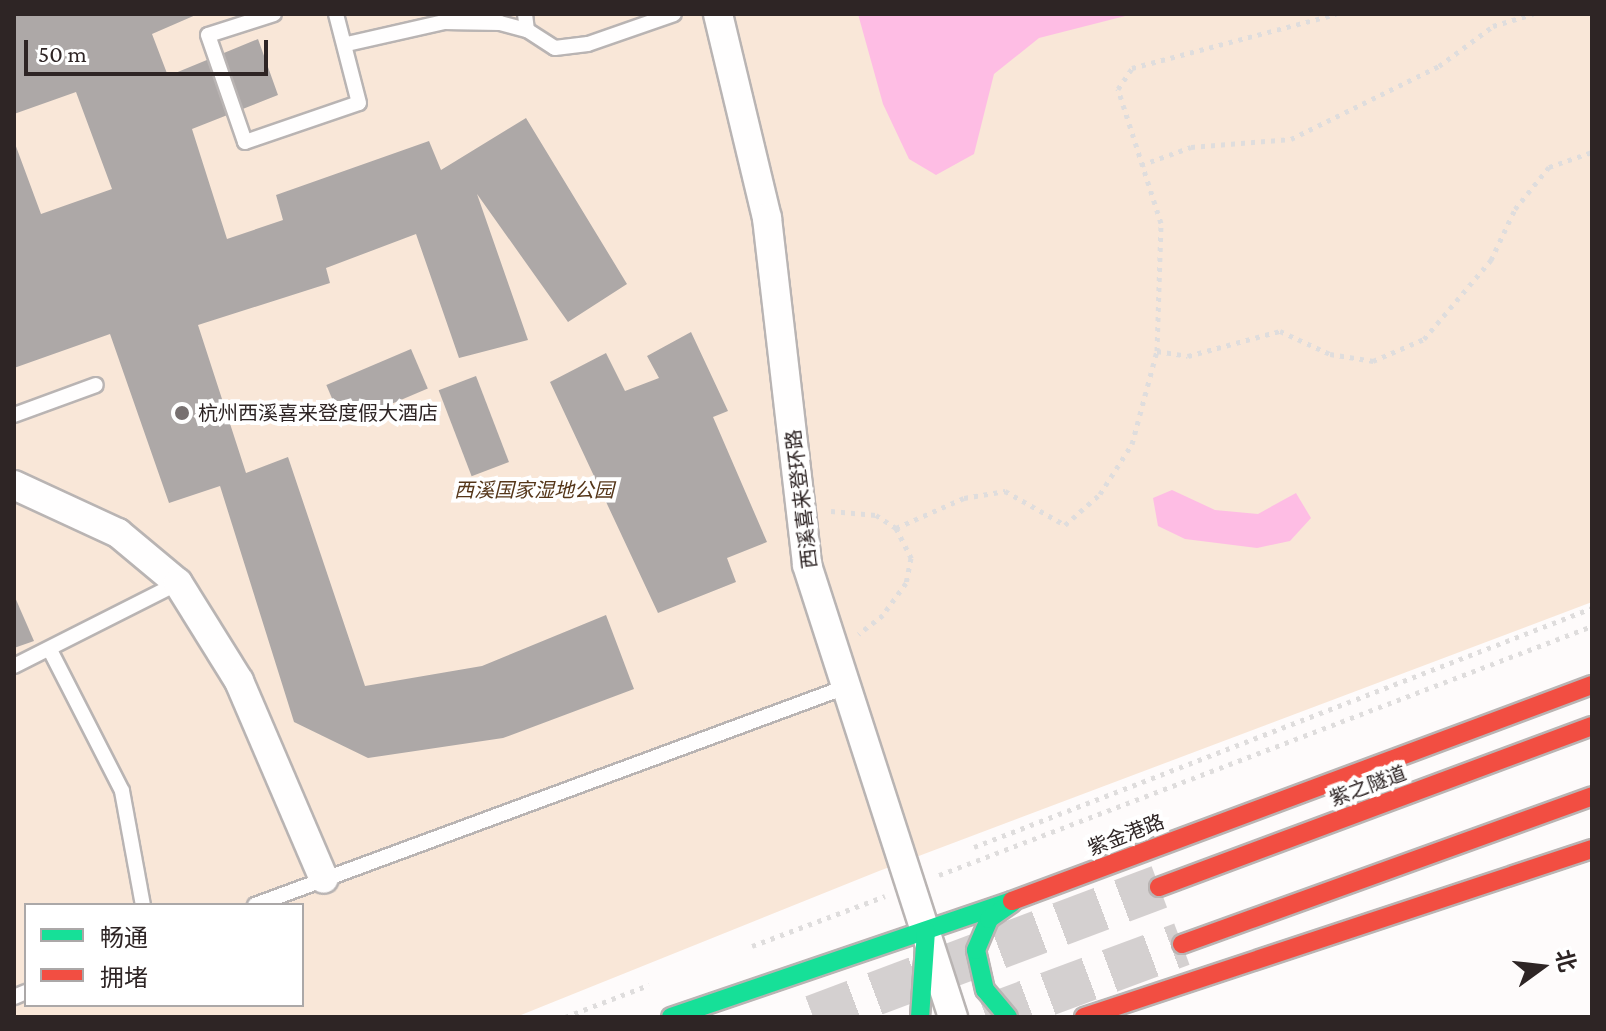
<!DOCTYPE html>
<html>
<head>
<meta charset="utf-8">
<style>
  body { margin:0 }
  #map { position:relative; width:1606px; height:1031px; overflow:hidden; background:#fefbfb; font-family:"Crimson Pro","Noto Sans SC",serif }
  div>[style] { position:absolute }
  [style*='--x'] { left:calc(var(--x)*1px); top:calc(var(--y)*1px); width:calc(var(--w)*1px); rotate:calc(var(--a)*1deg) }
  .green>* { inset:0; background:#f9e7d8 }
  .water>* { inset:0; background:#febde4 }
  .building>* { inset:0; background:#ada8a7; transform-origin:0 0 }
  .highway-tunnel>* { height:44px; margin-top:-22px; transform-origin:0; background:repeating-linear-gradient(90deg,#d4d0d0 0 44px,transparent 0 66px) }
  .path>* { height:5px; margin-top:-2.5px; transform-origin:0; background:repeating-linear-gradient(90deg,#dfdddd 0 4px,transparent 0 10px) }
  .roads { filter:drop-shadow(2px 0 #b9b4b3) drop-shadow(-2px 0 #b9b4b3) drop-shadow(0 2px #b9b4b3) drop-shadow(0 -2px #b9b4b3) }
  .lane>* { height:14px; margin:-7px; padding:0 7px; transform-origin:7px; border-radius:7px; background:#fffefe }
  .street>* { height:28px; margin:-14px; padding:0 14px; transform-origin:14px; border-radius:14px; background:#fffefe }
  .fast>* { height:18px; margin:-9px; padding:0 9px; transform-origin:9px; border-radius:9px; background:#16e098 }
  .jam>* { height:18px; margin:-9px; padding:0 9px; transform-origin:9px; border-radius:9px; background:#f24e42 }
  .dots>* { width:22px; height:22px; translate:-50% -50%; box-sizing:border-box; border:4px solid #fff; border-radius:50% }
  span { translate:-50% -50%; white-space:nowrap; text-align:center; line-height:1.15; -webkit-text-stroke:8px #fff; paint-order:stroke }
  .poi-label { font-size:20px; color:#2e2525 }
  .left { translate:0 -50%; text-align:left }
  .park-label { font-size:20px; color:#553619; font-style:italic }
  .street-label { font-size:20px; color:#2e2525 }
  .frame { position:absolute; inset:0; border:16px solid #2e2525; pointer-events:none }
  .legend { position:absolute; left:24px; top:903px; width:280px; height:104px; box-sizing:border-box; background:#fff; border:2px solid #aba8a8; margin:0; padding:10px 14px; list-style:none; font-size:24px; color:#2e2525 }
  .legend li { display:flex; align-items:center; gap:16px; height:40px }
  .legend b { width:40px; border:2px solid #aba8a8 }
  .north { position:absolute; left:1502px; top:927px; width:80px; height:80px; -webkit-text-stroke:6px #fff; paint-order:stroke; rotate:75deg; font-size:22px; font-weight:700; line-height:32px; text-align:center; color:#2e2525 }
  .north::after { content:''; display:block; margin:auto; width:28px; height:36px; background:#2e2525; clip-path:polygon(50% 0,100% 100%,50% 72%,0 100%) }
  .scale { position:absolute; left:24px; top:40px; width:244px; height:36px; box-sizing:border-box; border:4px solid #2e2525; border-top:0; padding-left:10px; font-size:24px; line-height:28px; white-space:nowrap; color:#2e2525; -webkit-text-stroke:6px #fff; paint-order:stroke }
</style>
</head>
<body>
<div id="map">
  <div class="green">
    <i style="clip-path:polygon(evenodd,14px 14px,1592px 14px,1592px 602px,879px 871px,516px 1017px,14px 1017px,14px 14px,26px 905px,302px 905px,302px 1005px,26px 1005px,26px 905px)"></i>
  </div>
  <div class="water">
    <i style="clip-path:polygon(858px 14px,1133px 14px,1039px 38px,994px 74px,974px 154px,936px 175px,909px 159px,883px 104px)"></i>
    <i style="clip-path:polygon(1172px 490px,1215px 510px,1258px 514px,1296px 493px,1311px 518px,1290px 541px,1257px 548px,1185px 539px,1158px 526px,1153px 498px)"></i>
  </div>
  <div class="building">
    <i style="clip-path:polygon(14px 14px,198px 14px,152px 34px,168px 76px,258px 39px,278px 95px,192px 129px,227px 239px,283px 220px,276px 195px,429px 141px,441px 170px,526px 118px,627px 284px,568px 322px,477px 194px,528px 340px,459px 358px,416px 234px,326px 268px,330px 283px,198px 325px,246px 473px,288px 457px,365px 686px,482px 666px,606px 615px,634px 689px,503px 738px,368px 758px,294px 722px,220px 486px,169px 503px,110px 334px,14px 368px,14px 141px,41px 214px,112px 189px,76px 92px,14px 114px)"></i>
    <i style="clip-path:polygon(691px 332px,728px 411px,713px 417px,767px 542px,727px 558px,736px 582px,658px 613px,550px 382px,606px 353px,625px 391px,659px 378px,647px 356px)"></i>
    <i style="left:411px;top:349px;width:43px;height:92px;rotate:67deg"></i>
    <i style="left:476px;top:376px;width:92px;height:40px;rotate:69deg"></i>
    <i style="clip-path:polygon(14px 595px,34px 641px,14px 648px)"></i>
  </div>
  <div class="highway-tunnel">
    <i style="--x:813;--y:1017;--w:370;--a:-20.6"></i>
    <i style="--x:986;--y:1017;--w:209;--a:-20.4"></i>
  </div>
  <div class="path">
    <i style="--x:1141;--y:165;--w:53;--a:-19.8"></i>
    <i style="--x:1191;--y:147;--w:100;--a:-4.6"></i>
    <i style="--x:1291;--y:139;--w:165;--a:-26.3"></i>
    <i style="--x:1439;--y:66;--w:67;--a:-36.5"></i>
    <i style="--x:1493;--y:26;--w:42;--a:-16.7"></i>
    <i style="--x:1157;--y:351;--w:31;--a:9"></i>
    <i style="--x:1188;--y:356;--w:95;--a:-15.2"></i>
    <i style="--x:1280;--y:331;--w:55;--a:24.7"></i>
    <i style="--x:1330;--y:354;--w:44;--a:9.2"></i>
    <i style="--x:1373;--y:361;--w:56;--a:-23.3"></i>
    <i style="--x:1424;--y:339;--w:104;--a:-49.7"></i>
    <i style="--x:1491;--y:260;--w:56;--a:-64.8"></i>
    <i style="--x:1515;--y:209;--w:54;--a:-51"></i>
    <i style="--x:1549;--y:167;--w:46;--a:-19.2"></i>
    <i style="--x:831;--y:511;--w:45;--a:5.1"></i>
    <i style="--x:876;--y:515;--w:24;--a:33"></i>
    <i style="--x:896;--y:528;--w:34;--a:63"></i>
    <i style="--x:911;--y:558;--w:25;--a:101"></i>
    <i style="--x:906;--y:583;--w:39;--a:126"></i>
    <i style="--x:883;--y:615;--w:31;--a:142"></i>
    <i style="--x:896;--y:528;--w:74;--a:-23.8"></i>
    <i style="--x:964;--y:498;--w:42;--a:-9.7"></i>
    <i style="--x:1005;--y:491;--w:69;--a:29.5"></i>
    <i style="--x:1065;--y:525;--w:47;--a:-41.5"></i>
    <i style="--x:1100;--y:494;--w:59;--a:-57.4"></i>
    <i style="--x:1132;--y:444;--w:96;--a:-75"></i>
    <i style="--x:1157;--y:351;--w:128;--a:-88.2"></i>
    <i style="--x:1161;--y:223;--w:141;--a:-107.8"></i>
    <i style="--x:1118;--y:89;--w:25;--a:-56"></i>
    <i style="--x:1132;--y:68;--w:211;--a:-14.8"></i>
    <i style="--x:974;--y:847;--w:663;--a:-21.14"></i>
    <i style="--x:939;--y:875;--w:699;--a:-20.87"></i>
    <i style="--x:752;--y:946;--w:142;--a:-20.6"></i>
    <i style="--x:565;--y:1017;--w:90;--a:-20.9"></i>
  </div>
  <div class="roads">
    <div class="lane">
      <i style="--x:274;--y:14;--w:69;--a:162.3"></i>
      <i style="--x:208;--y:35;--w:113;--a:70.9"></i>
      <i style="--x:245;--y:142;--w:120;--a:-18.9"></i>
      <i style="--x:359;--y:103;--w:92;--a:-104.5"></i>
      <i style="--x:525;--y:14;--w:16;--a:83"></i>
      <i style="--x:347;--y:44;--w:99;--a:-12.8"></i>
      <i style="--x:444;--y:22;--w:56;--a:1"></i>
      <i style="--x:500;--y:23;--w:28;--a:15"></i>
      <i style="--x:527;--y:30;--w:33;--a:33"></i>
      <i style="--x:555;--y:48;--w:33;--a:-7"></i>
      <i style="--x:588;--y:44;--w:91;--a:-19.2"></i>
      <i style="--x:14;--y:415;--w:87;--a:-20.1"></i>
      <i style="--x:51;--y:652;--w:156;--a:62.9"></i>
      <i style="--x:122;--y:791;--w:116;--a:79.6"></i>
      <i style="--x:14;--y:666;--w:184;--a:-26.8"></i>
      <i style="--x:255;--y:905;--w:627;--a:-20.26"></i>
      <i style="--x:14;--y:997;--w:13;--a:-23"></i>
    </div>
    <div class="street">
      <i style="--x:718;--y:14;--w:210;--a:76.5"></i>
      <i style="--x:767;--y:218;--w:349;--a:83.4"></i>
      <i style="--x:807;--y:565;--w:475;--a:72.1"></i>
      <i style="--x:14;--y:485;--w:115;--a:24.8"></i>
      <i style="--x:118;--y:533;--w:78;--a:39.8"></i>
      <i style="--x:178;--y:583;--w:115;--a:58.1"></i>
      <i style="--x:239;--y:681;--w:215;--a:66.8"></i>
    </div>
    <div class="fast">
      <i style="--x:671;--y:1017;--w:360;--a:-18.8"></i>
      <i style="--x:920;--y:1017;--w:86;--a:-86"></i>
      <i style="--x:1008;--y:1017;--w:35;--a:-130"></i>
      <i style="--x:985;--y:990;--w:41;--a:-102.7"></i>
      <i style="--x:976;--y:950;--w:34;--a:-67"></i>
      <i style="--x:989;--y:919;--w:28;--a:-35"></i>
    </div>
    <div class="jam">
      <i style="--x:1159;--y:887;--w:462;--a:-20.4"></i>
      <i style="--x:1012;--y:901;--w:619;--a:-20.43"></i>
      <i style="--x:1182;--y:944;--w:436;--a:-19.8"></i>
      <i style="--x:1084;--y:1017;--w:535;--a:-18.3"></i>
    </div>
  </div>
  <div class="dots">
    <i style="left:182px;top:413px;background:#777070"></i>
  </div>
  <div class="poi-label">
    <span class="left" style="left:198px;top:413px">杭州西溪喜来登度假大酒店</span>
  </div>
  <div class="park-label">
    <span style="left:534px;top:490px">西溪国家湿地公园</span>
  </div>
  <div class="street-label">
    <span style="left:802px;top:499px;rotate:-97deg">西溪喜来登环路</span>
    <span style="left:1368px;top:786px;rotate:-20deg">紫之隧道</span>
    <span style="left:1126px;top:835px;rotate:-21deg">紫金港路</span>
  </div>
  <div class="frame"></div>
  <ul class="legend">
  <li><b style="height:10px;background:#16e098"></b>畅通</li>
  <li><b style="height:10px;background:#f24e42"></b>拥堵</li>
  </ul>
  <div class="north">北</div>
  <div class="scale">50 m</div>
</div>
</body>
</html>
